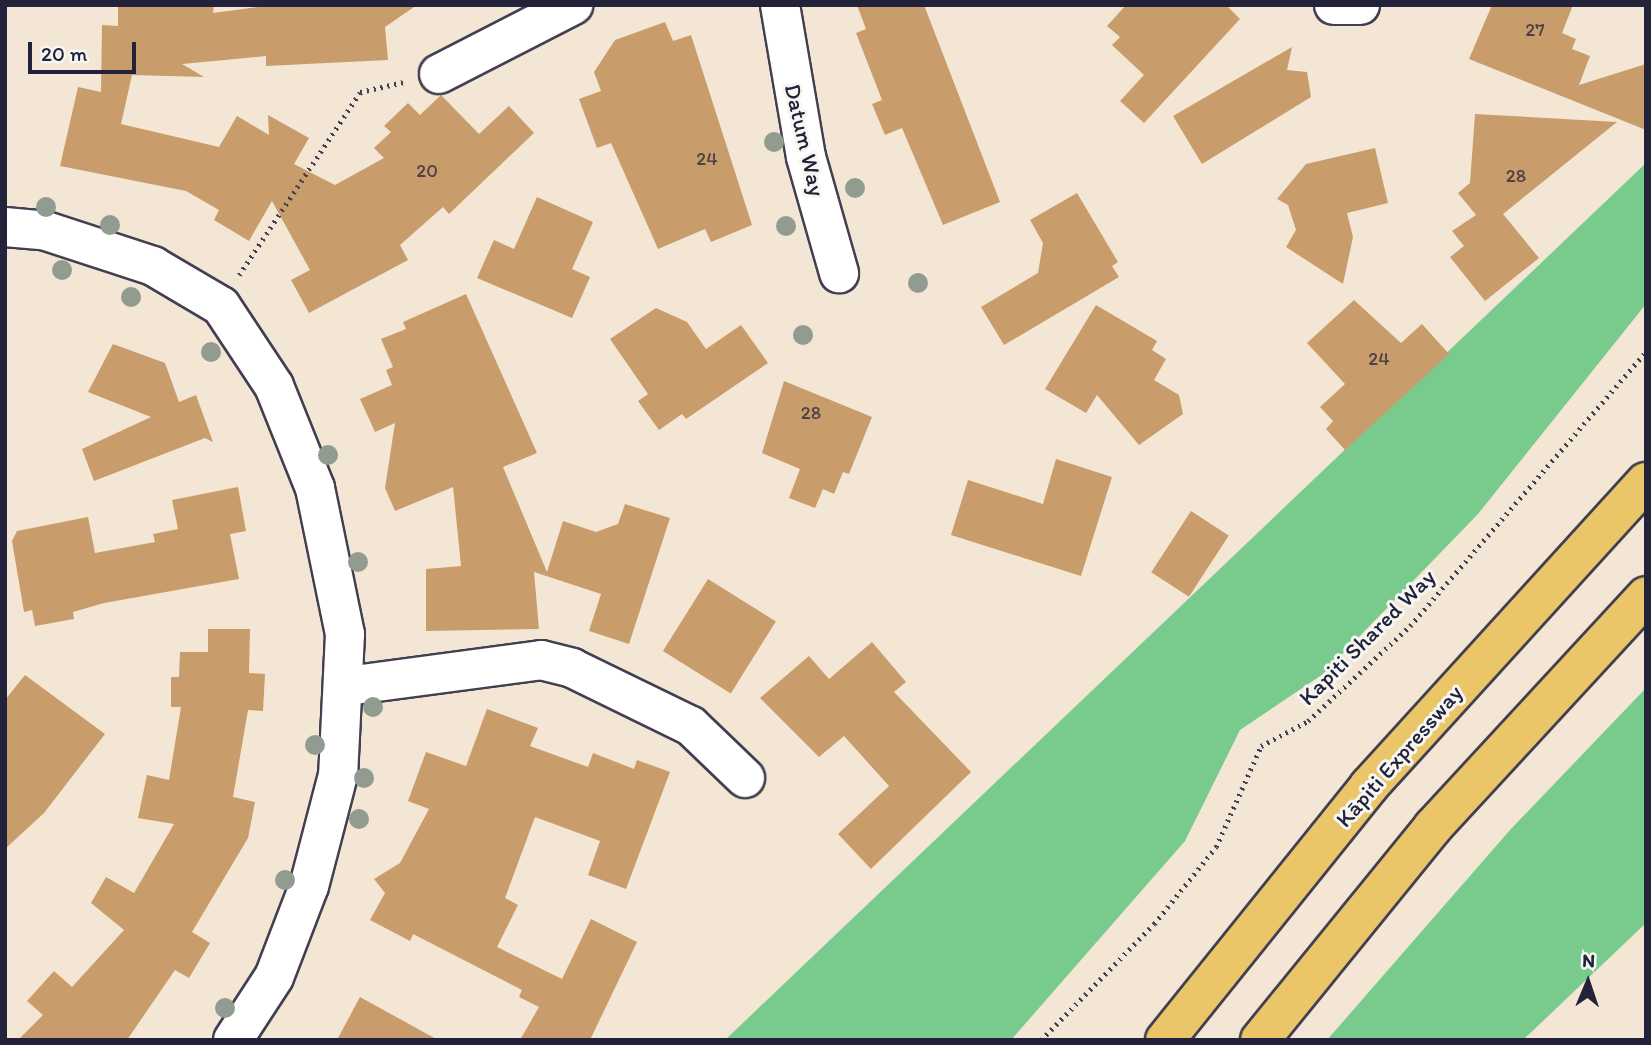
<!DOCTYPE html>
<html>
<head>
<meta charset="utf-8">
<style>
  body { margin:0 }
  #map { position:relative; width:1651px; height:1045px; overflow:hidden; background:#f4e6d4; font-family:Itim,sans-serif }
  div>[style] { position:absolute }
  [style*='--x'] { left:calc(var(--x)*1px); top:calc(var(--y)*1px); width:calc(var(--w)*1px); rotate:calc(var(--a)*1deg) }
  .green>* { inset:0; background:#78cb8d }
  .building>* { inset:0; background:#c99d6b; transform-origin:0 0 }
  .path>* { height:4.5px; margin-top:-2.25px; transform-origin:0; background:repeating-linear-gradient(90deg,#423f52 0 2px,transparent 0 7px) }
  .roads { filter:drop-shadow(2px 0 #423f52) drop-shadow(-2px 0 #423f52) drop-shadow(0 2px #423f52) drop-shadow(0 -2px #423f52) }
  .minor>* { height:38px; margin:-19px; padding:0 19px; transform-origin:19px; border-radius:19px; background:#fff }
  .motorway>* { height:38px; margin:-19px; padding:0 19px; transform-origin:19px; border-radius:19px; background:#ebc669 }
  .trees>* { width:20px; height:20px; margin:-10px; border-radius:50%; background:#919b90 }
  span { translate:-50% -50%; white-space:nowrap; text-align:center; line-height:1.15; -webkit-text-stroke:6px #f6f6f2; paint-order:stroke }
  .number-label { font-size:19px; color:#4c4147 }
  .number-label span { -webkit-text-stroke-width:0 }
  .street-label { font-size:23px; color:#22223b }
  .frame { position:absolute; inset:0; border:7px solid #22223b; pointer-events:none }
  .north { position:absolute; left:1553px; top:947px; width:70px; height:70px; -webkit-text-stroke:5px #f6f6f2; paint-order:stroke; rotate:2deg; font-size:19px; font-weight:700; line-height:28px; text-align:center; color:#22223b }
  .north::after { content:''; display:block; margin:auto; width:24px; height:32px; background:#22223b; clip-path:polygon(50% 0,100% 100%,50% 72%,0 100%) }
  .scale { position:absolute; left:28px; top:42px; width:108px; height:32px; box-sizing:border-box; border:4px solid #22223b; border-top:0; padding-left:9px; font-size:21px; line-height:24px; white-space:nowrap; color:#22223b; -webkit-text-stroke:5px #f6f6f2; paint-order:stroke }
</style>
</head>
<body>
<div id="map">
  <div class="green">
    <i style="clip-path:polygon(1646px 163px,1646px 304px,1478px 514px,1323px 674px,1240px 730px,1185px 841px,1011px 1040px,725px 1040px)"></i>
    <i style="clip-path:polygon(1646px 688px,1646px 923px,1523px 1040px,1327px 1040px,1510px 830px)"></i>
  </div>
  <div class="building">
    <i style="clip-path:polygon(118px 5px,214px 5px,213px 13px,274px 5px,417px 5px,385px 27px,388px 60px,266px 66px,266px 56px,182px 64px,204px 77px,132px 75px,121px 124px,219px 147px,237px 116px,269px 135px,268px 115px,309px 138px,294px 164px,335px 185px,384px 158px,374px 148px,391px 132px,384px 126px,408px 103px,420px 115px,441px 95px,479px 134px,509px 106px,534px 133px,449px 214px,443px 207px,400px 245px,408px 260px,309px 313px,291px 280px,310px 270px,272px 201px,249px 241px,214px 220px,219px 210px,186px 191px,60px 166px,78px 87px,101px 92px,102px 25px,118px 26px)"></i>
    <i style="clip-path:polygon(857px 5px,924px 5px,1000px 202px,943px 225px,902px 128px,885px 135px,872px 104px,882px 100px,856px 33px,866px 29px)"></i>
    <i style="clip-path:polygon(1126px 5px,1226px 5px,1240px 19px,1144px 123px,1120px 101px,1144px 75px,1112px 45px,1120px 37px,1107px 26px)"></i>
    <i style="clip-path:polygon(1492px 5px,1573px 5px,1562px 33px,1576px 39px,1572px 49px,1590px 56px,1579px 85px,1646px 64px,1646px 130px,1469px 59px)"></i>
    <i style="clip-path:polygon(665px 22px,673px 41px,691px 35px,752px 225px,711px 242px,705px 229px,658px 249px,611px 143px,597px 148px,579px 99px,601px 91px,594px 72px,615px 40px)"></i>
    <i style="clip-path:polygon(1292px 47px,1287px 70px,1307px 72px,1311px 97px,1202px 164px,1173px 116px)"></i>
    <i style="clip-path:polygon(1475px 114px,1617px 122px,1503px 214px,1539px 258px,1485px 301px,1450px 257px,1464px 246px,1452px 231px,1476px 215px,1458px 193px,1470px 183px)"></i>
    <i style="clip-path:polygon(1375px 148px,1388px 203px,1347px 213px,1353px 237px,1343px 284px,1286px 247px,1296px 230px,1288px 205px,1277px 199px,1306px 164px)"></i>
    <i style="clip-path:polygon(1077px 193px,1118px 262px,1112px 266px,1119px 277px,1004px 345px,981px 307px,1038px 273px,1043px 243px,1030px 220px)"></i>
    <i style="clip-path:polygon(537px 197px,593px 222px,572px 269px,590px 277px,572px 318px,477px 278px,494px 240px,514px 249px)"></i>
    <i style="clip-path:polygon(466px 294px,537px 453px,503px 467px,547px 572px,563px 521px,596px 532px,618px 524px,625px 504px,670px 518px,629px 644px,589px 631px,601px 594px,534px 572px,539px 629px,426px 631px,426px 569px,461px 566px,453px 487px,395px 511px,385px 488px,395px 423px,375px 432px,360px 399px,392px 385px,386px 370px,393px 367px,381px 339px,406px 329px,403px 322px)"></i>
    <i style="clip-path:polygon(1354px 300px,1401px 343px,1422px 324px,1449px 354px,1345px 450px,1326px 429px,1333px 421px,1320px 407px,1345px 384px,1307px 343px)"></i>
    <i style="clip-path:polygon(1096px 305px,1157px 341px,1152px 350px,1166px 359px,1154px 380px,1179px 395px,1183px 414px,1139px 445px,1097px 395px,1086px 413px,1045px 389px)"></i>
    <i style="clip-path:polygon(656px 308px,687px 322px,706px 349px,741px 325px,768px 363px,686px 419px,682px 414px,659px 430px,638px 401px,648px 394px,610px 339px)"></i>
    <i style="clip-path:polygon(113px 344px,165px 363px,179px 402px,196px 395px,213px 442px,205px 438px,94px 481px,82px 449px,151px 417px,88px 392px)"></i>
    <i style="clip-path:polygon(784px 381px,872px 417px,849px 474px,843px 472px,834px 494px,823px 489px,815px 508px,789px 498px,800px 469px,762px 453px)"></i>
    <i style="clip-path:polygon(1056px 459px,1112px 477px,1081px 576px,951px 535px,968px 480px,1043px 504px)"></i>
    <i style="clip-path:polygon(238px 487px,246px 531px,230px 534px,239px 579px,104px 603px,73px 612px,74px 619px,35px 626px,32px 610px,24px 612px,12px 541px,17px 531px,88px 517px,95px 553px,155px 542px,153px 534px,178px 529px,172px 500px)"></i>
    <i style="left:1191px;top:511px;width:45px;height:73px;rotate:33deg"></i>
    <i style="left:708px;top:579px;width:80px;height:85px;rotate:32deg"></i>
    <i style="clip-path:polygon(208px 629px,250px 629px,249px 673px,265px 674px,263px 711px,248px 710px,233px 797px,255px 802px,248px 838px,192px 932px,210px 943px,189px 978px,175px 970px,127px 1040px,18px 1040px,43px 1015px,27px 1001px,54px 971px,72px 987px,124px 930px,91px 903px,106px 877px,134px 893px,174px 824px,138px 818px,147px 775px,169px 780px,181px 707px,171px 707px,171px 677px,179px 677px,180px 652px,208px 652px)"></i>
    <i style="clip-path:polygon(872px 642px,906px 682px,894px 692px,971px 772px,871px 869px,838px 834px,889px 786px,844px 736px,819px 757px,760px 698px,809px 656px,829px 679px)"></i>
    <i style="clip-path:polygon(25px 675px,105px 734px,44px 813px,5px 849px,5px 700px)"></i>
    <i style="clip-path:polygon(487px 709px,538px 728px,530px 746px,588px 767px,593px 753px,634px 769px,637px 760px,670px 772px,626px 889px,588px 875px,600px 841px,535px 817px,505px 898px,518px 905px,497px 947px,562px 979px,591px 919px,637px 942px,590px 1040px,520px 1040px,539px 1007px,519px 997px,522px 990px,413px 934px,410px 941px,370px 920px,385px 893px,374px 879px,400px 863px,429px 809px,408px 801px,426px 752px,466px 766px)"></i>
    <i style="clip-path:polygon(360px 997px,438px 1040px,337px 1040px)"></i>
  </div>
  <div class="path">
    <i style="--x:239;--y:275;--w:219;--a:-56.5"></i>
    <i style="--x:360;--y:92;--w:45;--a:-12.8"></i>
    <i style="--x:1041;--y:1040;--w:162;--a:-45.8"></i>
    <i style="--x:1154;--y:924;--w:99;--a:-51.2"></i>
    <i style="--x:1216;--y:847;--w:111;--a:-66"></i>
    <i style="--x:1261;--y:746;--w:53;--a:-28"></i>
    <i style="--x:1308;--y:721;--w:139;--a:-43"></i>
    <i style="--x:1410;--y:626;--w:362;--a:-49.3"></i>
  </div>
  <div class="roads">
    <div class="minor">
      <i style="--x:780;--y:5;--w:154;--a:80.3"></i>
      <i style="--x:806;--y:157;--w:121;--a:74.1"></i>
      <i style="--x:1334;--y:5;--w:26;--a:0"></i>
      <i style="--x:439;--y:74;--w:151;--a:-27.2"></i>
      <i style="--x:5;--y:227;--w:38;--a:5"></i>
      <i style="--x:43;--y:230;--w:116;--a:18.1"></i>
      <i style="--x:153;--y:266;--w:79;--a:30.5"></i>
      <i style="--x:221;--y:306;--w:96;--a:56.5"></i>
      <i style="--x:274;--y:386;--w:110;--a:68.1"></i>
      <i style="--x:315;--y:488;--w:149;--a:78.4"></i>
      <i style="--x:345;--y:634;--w:141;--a:92.8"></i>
      <i style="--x:338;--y:775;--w:115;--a:104.6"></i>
      <i style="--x:309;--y:886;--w:97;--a:111"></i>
      <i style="--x:274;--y:977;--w:75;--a:123.1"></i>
      <i style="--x:347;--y:686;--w:196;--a:-7.6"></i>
      <i style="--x:541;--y:660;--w:32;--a:14"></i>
      <i style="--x:572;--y:668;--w:132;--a:26"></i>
      <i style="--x:691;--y:726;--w:75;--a:43.9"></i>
    </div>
    <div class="motorway">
      <i style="--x:1165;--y:1040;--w:326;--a:-51.2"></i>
      <i style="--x:1369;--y:786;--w:411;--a:-47.7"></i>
      <i style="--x:1260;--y:1040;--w:274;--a:-50.9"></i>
      <i style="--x:1433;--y:827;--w:314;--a:-47.3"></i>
    </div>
  </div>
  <div class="trees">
    <i style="left:774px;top:142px"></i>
    <i style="left:855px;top:188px"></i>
    <i style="left:46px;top:207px"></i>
    <i style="left:110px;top:225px"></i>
    <i style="left:786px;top:226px"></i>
    <i style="left:62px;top:270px"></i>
    <i style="left:918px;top:283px"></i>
    <i style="left:131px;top:297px"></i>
    <i style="left:803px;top:335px"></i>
    <i style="left:211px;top:352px"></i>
    <i style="left:328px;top:455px"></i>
    <i style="left:358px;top:562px"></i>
    <i style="left:373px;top:707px"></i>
    <i style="left:315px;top:745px"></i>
    <i style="left:364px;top:778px"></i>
    <i style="left:359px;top:819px"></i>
    <i style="left:285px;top:880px"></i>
    <i style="left:225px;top:1008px"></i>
  </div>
  <div class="number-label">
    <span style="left:1535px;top:30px">27</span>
    <span style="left:707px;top:159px">24</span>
    <span style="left:427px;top:171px">20</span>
    <span style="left:1516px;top:176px">28</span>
    <span style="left:1379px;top:359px">24</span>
    <span style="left:811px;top:413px">28</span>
  </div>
  <div class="street-label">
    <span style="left:805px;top:140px;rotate:77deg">Datum Way</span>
    <span style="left:1367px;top:637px;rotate:-45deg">Kapiti Shared Way</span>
    <span style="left:1399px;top:756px;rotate:-49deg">Kāpiti Expressway</span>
  </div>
  <div class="frame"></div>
  <div class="north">N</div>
  <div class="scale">20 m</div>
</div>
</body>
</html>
